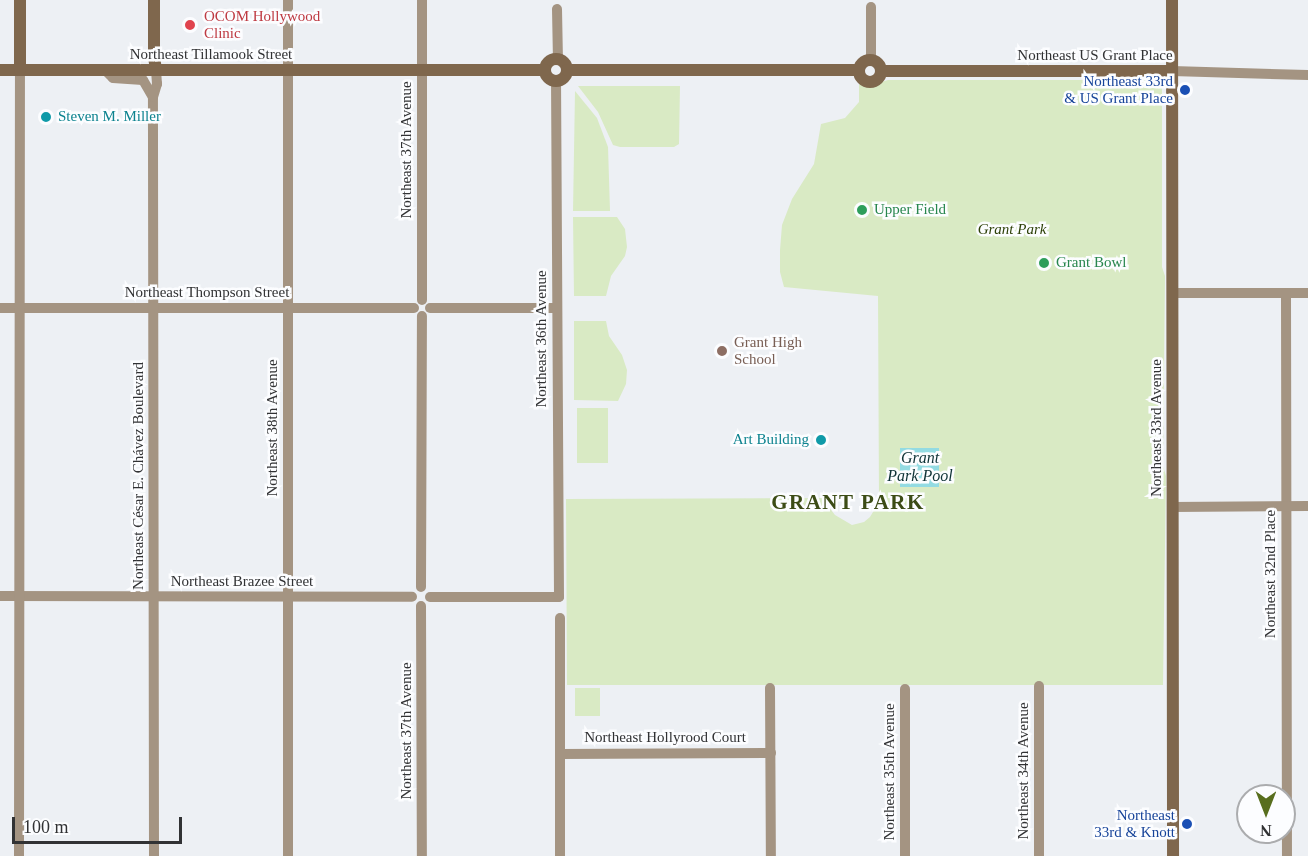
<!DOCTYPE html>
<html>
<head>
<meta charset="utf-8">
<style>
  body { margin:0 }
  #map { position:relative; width:1308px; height:856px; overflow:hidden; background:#edf0f4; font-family:Georgia,serif }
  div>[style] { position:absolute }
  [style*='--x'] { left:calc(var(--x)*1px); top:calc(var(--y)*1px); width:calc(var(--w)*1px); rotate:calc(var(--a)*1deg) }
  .green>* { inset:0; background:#d9eac4; transform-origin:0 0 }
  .water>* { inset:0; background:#93dbe2; transform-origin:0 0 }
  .street>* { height:10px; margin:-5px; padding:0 5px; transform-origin:5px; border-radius:5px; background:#a49482 }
  .secondary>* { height:12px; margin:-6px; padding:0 6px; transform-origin:6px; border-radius:6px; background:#7f674d }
  .secondary>.ring { margin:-6px; padding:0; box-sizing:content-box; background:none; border:12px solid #7f674d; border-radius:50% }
  .dots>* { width:16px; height:16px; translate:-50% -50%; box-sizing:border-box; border:3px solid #fcfdff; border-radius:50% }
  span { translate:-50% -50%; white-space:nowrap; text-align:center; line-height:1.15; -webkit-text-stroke:5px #fcfdff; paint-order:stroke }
  .health-label { font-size:15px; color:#be3a42 }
  .left { translate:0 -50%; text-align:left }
  .street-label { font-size:15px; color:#313234 }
  .transit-label { font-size:15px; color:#164399 }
  .right { translate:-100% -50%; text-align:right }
  .culture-label { font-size:15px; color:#0d838f }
  .leisure-label { font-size:15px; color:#27864d }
  .park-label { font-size:15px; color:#2d4007; font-style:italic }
  .education-label { font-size:15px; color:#785e54 }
  .water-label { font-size:16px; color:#0e3236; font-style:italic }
  .district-label { font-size:21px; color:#3c4c16; font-weight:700; letter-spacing:1.5px }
  .north { position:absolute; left:1236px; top:784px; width:60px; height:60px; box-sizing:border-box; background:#fcfdff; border:2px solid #abacae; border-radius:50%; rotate:180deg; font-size:16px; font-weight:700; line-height:24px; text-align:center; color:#313234 }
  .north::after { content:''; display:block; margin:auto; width:21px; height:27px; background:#586e1e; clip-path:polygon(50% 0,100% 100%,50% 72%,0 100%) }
  .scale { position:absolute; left:12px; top:817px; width:170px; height:27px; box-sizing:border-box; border:3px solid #313234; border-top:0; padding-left:8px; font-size:18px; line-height:21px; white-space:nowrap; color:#313234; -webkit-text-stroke:4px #fcfdff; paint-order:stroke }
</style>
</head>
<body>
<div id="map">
  <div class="green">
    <i style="clip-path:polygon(888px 80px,1155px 80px,1162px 85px,1162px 267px,1165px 276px,1163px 466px,1166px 476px,1163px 685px,567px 685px,566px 499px,826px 498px,828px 506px,835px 515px,852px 525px,864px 522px,870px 517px,879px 502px,878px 296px,784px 287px,780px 272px,780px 250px,782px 225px,792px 199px,814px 164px,821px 124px,845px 118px,859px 102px,859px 82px,868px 86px)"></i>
    <i style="clip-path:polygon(578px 86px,680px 86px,679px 144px,674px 147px,620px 147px,613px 145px,598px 112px)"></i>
    <i style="clip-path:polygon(575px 91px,597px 118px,608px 147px,610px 211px,573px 211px)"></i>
    <i style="clip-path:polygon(573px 217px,617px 217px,625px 229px,627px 247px,625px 256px,611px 276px,606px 296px,574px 296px)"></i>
    <i style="clip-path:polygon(574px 321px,606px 321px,609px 336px,622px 355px,627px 370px,626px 384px,618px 401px,574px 400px)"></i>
    <i style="left:577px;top:408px;width:31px;height:55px"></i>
    <i style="left:575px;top:688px;width:25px;height:28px"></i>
  </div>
  <div class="water">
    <i style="left:900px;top:448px;width:39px;height:39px"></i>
  </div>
  <div class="street">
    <i style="--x:871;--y:7;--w:53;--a:90"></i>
    <i style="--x:557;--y:9;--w:50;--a:88.9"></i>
    <i style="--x:105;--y:70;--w:11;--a:45"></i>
    <i style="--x:113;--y:78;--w:30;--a:4"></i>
    <i style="--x:143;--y:80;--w:20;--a:60"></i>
    <i style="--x:1172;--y:71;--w:136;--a:1.7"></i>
    <i style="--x:1172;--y:293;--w:136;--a:0"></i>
    <i style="--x:1286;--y:293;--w:563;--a:89.9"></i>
    <i style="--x:422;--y:300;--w:300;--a:-90"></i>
    <i style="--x:0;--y:308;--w:414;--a:0"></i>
    <i style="--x:430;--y:308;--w:127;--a:0"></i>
    <i style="--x:1172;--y:507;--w:136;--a:-0.4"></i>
    <i style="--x:421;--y:587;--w:271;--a:-89.8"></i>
    <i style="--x:0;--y:596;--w:412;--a:0.1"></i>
    <i style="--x:430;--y:597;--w:129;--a:0"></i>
    <i style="--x:559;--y:597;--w:516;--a:-90.33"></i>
    <i style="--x:421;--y:606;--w:250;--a:89.8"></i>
    <i style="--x:770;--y:688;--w:168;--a:89.7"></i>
    <i style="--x:905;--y:689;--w:167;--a:90"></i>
    <i style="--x:560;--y:754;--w:211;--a:-0.3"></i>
    <i style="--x:19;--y:856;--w:786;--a:-89.93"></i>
    <i style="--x:154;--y:856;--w:759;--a:-90.08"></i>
    <i style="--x:153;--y:97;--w:14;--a:-73"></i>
    <i style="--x:157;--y:84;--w:14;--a:-94"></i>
    <i style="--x:288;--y:856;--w:856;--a:-90"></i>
    <i style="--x:560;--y:856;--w:238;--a:-90"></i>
    <i style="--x:1039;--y:856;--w:170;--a:-90"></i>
  </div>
  <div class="secondary">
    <i style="--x:154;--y:0;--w:57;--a:90"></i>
    <i style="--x:154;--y:57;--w:13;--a:81"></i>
    <i style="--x:1172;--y:0;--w:856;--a:89.93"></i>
    <i class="ring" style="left:545px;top:59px;width:10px;height:10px"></i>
    <i class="ring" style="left:859px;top:60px;width:10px;height:10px"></i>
    <i style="--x:0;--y:70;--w:545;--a:0"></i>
    <i style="--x:20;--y:70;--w:70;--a:-90"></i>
    <i style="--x:567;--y:70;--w:292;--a:0"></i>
    <i style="--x:881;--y:71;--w:291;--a:0"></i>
  </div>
  <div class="dots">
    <i style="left:190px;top:25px;background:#e0444e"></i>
    <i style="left:1185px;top:90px;background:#1a4fb4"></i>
    <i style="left:46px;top:117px;background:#0f9aa8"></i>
    <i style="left:862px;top:210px;background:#2e9e5b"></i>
    <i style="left:1044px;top:263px;background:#2e9e5b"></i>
    <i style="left:722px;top:351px;background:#8d6e63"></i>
    <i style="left:821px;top:440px;background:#0f9aa8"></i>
    <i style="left:1187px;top:824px;background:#1a4fb4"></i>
  </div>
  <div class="health-label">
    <span class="left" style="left:204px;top:25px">OCOM Hollywood<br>Clinic</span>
  </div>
  <div class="street-label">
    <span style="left:211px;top:55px">Northeast Tillamook Street</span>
    <span style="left:1095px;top:56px">Northeast US Grant Place</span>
    <span style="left:407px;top:150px;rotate:-90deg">Northeast 37th Avenue</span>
    <span style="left:207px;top:293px">Northeast Thompson Street</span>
    <span style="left:542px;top:339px;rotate:-90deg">Northeast 36th Avenue</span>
    <span style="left:273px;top:428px;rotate:-90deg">Northeast 38th Avenue</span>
    <span style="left:1157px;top:428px;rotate:-90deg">Northeast 33rd Avenue</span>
    <span style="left:139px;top:476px;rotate:-90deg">Northeast César E. Chávez Boulevard</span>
    <span style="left:1271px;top:574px;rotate:-90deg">Northeast 32nd Place</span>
    <span style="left:242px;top:582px">Northeast Brazee Street</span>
    <span style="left:407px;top:731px;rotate:-90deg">Northeast 37th Avenue</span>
    <span style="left:665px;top:738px">Northeast Hollyrood Court</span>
    <span style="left:1024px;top:771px;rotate:-90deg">Northeast 34th Avenue</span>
    <span style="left:890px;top:772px;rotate:-90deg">Northeast 35th Avenue</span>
  </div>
  <div class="transit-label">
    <span class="right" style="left:1173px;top:90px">Northeast 33rd<br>&amp; US Grant Place</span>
    <span class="right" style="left:1175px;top:824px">Northeast<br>33rd &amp; Knott</span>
  </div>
  <div class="culture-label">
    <span class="left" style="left:58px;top:117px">Steven M. Miller</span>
    <span class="right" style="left:809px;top:440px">Art Building</span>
  </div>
  <div class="leisure-label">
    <span class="left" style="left:874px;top:210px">Upper Field</span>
    <span class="left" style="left:1056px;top:263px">Grant Bowl</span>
  </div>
  <div class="park-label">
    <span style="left:1012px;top:230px">Grant Park</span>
  </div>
  <div class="education-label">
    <span class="left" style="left:734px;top:351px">Grant High<br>School</span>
  </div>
  <div class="water-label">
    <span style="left:920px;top:467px">Grant<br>Park Pool</span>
  </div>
  <div class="district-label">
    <span style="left:848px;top:502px">GRANT PARK</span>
  </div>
  <div class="north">N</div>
  <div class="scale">100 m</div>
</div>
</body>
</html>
